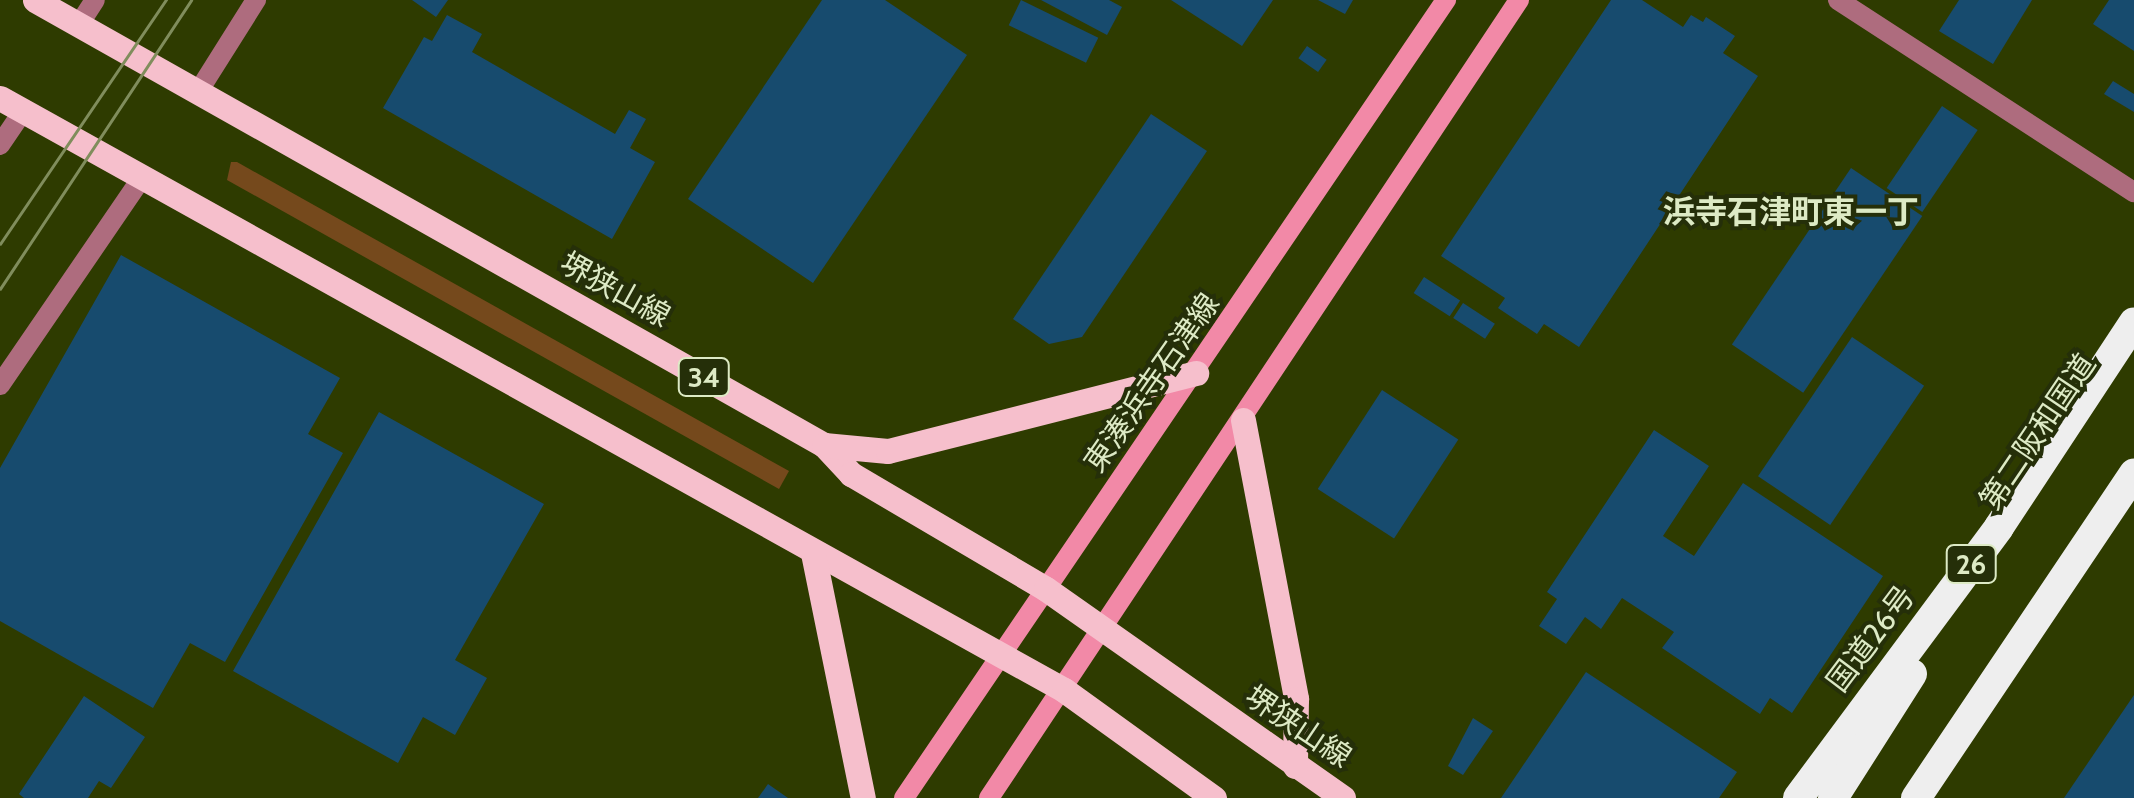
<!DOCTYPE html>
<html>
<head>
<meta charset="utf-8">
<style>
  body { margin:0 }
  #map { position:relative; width:2134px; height:798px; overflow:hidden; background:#2e3b00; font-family:Cabin,"Noto Sans JP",sans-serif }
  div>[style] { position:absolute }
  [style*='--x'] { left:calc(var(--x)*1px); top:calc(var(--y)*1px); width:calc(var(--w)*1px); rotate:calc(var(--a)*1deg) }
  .green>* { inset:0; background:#75491c }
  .building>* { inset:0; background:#174b6e; transform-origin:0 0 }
  .street>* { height:20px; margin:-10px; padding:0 10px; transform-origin:10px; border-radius:10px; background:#ae6c7e }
  .secondary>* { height:20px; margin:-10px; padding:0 10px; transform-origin:10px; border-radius:10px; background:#f289a7 }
  .primary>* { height:25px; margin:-12.5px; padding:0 12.5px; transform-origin:12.5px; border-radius:12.5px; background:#f6bfcc }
  .highway>* { height:30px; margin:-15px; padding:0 15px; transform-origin:15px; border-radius:15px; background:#eee }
  .tram>* { height:2.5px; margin:-1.25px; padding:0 1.25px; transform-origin:1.25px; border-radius:1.25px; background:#808d5c }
  span { translate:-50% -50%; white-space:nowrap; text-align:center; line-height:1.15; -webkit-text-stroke:8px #252f09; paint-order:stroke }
  .shield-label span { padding:2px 8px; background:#252f09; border:2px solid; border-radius:8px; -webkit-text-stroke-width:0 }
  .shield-label { font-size:28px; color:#ddeac5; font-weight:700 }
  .street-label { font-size:30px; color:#ddeac5 }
  .neighbourhood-label { font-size:32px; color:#ddeac5; font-weight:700 }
</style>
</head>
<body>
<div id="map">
  <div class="green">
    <i style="clip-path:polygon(231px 162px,237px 162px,789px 471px,779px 489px,227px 180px)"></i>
  </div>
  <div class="building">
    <i style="clip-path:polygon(412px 0,448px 0,436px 17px)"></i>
    <i style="clip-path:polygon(822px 0,885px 0,967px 55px,813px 283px,688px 199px)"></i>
    <i style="left:1021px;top:0;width:86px;height:28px;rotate:26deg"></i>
    <i style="clip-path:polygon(1041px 0,1109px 0,1122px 7px,1107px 35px)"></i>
    <i style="clip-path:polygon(1171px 0,1273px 0,1242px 46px)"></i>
    <i style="clip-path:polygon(1318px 0,1353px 0,1345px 14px)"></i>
    <i style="clip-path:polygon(1611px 0,1642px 0,1683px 27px,1691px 15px,1703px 22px,1706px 17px,1735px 36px,1723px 53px,1758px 76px,1579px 347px,1544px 324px,1537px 334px,1498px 308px,1505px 298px,1441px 256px)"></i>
    <i style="clip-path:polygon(1959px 0,2032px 0,1993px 64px,1939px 31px)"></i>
    <i style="clip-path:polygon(2109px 0,2134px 0,2134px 51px,2093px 24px)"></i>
    <i style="clip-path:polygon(447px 15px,482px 34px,472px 52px,615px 134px,629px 110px,646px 119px,630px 148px,655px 162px,612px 239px,383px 108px,424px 37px,432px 41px)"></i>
    <i style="left:1307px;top:46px;width:24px;height:15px;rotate:35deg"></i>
    <i style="clip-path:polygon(2113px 81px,2134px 94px,2134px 112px,2104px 94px)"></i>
    <i style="left:1942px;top:106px;width:43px;height:99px;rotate:34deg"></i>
    <i style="clip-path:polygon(1151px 114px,1207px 151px,1082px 337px,1049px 344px,1013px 319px)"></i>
    <i style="left:1851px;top:168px;width:86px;height:213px;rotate:34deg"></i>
    <i style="clip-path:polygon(121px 255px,340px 378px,308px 434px,343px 453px,225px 662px,190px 643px,153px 708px,0 621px,0 468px)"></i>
    <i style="left:1424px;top:277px;width:43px;height:19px;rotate:33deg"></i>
    <i style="left:1463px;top:303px;width:38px;height:18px;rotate:33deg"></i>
    <i style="left:1852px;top:337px;width:87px;height:168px;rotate:34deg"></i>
    <i style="left:1382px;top:390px;width:91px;height:118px;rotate:33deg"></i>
    <i style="clip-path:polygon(379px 412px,544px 504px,455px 660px,487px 678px,455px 735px,423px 717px,398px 763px,233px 671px)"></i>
    <i style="clip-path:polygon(1654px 430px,1709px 466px,1663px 536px,1694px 556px,1743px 483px,1883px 576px,1792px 713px,1770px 698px,1760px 714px,1662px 648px,1674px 632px,1622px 598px,1601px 629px,1585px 617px,1566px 644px,1539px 626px,1557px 599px,1547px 592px)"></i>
    <i style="clip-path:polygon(1586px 672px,1737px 772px,1719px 798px,1501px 798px)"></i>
    <i style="clip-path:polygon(2134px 695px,2134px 798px,2064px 798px)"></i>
    <i style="clip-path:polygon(84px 696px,145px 737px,111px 788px,99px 781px,88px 798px,24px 798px,19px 794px)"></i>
    <i style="clip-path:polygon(1473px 718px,1493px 731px,1463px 775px,1448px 766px)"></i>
    <i style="clip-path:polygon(768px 784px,788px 798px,758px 798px)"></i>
  </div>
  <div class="street">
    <i style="--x:1838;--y:0;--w:353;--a:33"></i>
    <i style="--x:80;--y:23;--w:27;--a:-57"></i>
    <i style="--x:198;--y:92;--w:109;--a:-57.8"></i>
    <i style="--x:0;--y:145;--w:41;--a:-55.9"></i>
    <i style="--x:0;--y:385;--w:250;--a:-55.6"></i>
  </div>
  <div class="secondary">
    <i style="--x:904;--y:798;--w:965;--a:-55.82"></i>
    <i style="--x:989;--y:798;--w:958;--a:-56.41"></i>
  </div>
  <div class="primary">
    <i style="--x:35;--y:0;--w:906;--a:29.42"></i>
    <i style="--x:824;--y:445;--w:40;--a:47"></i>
    <i style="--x:851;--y:474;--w:226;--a:30.5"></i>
    <i style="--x:1046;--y:589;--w:363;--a:35.1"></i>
    <i style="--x:0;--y:98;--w:1218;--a:29.09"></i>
    <i style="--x:1064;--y:690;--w:185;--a:35.8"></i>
    <i style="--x:1243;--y:420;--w:284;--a:79.2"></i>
    <i style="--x:1296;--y:699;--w:67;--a:90.9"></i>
    <i style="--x:824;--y:445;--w:64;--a:5.4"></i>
    <i style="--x:888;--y:451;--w:318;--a:-14.2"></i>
    <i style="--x:813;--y:553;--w:250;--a:78.5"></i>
  </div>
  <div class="highway">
    <i style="--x:1798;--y:798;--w:337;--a:-53.4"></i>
    <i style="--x:1999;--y:527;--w:245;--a:-56.6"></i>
    <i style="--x:1833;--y:798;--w:147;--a:-57.5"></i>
    <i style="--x:1916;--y:798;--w:391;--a:-56.1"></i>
  </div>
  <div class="tram">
    <i style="--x:0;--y:244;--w:295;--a:-55.8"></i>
    <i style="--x:0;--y:289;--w:346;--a:-56.5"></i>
  </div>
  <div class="shield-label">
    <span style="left:704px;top:377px">34</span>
    <span style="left:1971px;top:564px">26</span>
  </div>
  <div class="street-label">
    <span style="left:615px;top:290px;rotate:29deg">堺狭山線</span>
    <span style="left:1152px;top:383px;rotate:-55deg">東湊浜寺石津線</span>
    <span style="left:2038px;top:432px;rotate:-56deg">第二阪和国道</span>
    <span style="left:1871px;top:639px;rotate:-53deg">国道26号</span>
    <span style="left:1298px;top:727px;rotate:34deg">堺狭山線</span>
  </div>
  <div class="neighbourhood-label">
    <span style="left:1791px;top:212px">浜寺石津町東一丁</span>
  </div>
</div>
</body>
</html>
